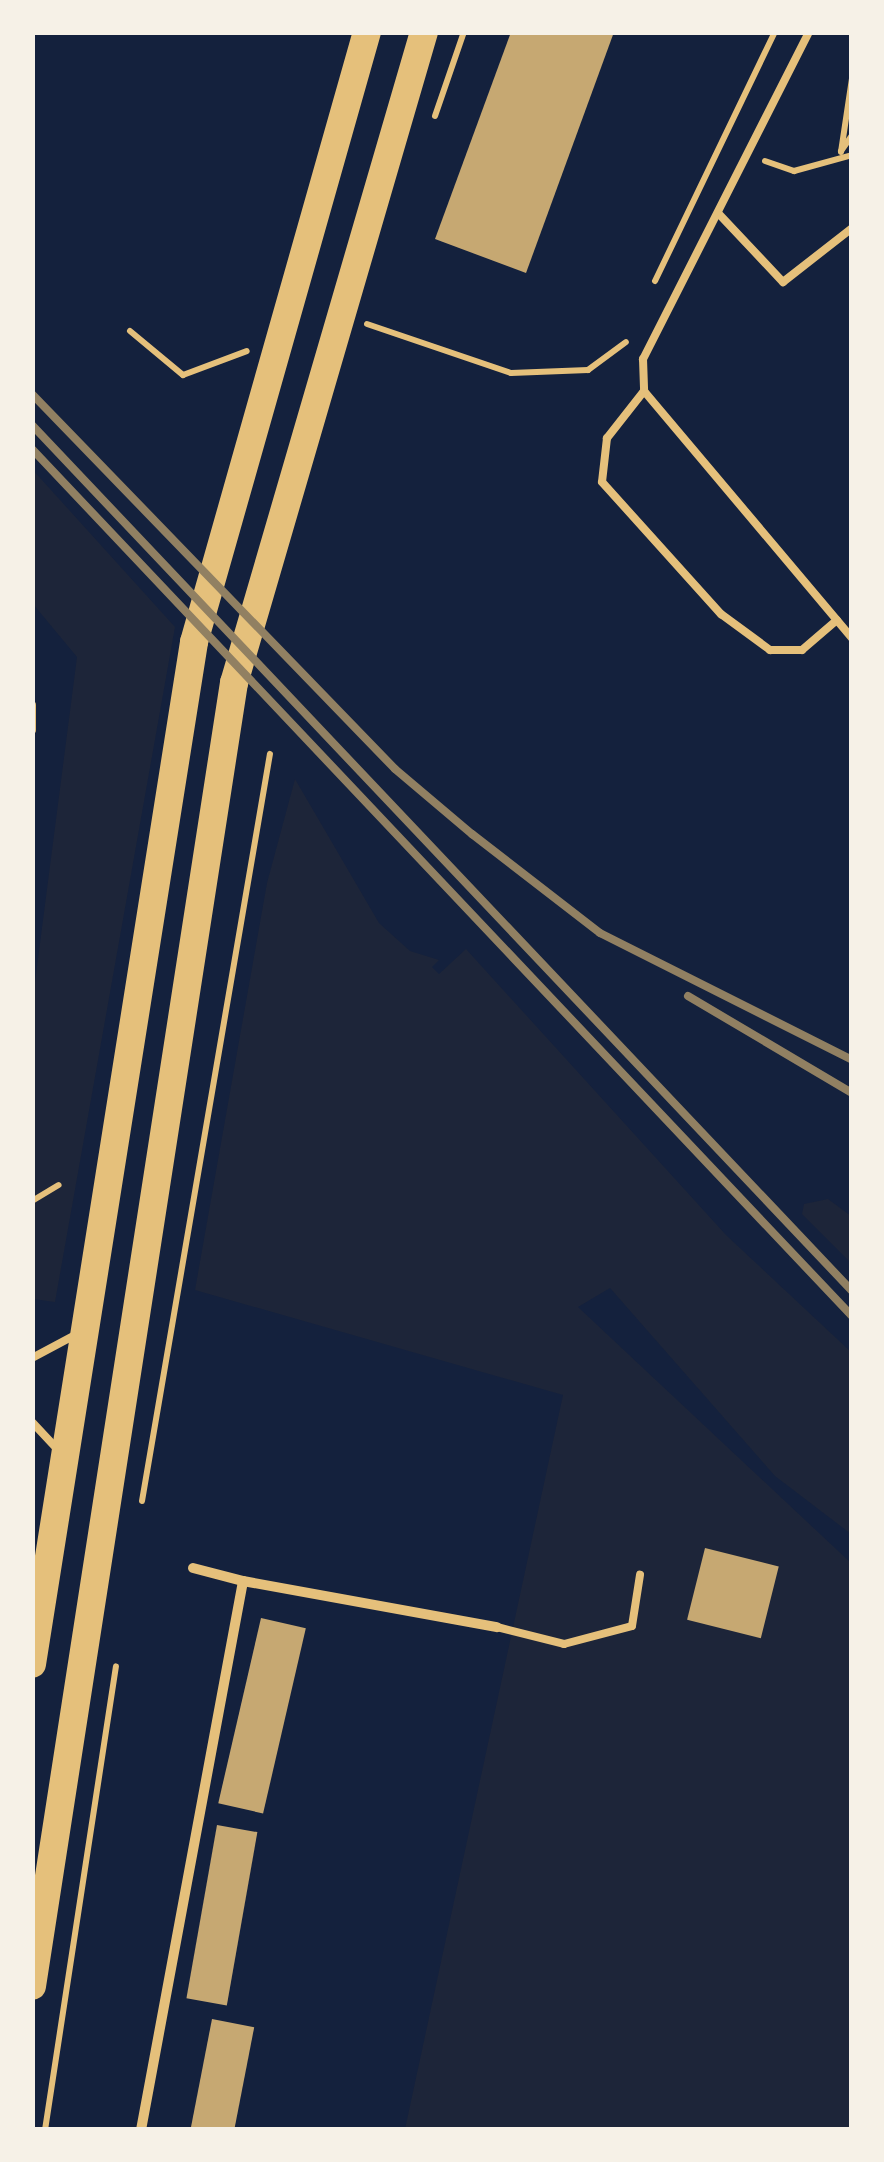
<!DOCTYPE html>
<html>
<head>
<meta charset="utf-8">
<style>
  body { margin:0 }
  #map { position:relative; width:884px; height:2162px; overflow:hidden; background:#14213d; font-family:Commissioner,sans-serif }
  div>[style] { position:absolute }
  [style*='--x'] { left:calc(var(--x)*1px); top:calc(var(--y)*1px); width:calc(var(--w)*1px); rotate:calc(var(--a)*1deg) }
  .green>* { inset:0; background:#1d2539 }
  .building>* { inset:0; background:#c6a872; transform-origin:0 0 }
  .path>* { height:6px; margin:-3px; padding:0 3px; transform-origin:3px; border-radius:3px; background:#e5c07b }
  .service>* { height:8px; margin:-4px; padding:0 4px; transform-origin:4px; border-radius:4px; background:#e5c07b }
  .minor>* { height:10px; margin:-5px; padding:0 5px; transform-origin:5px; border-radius:5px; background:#e5c07b }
  .trunk>* { height:28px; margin:-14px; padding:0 14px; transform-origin:14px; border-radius:14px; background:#e5c07b }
  .rail>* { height:8px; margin:-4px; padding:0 4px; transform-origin:4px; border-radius:4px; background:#918062 }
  span { translate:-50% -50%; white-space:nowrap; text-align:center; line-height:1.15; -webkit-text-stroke:8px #f6f1e7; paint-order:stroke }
  .frame { position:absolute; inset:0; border:35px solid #f6f1e7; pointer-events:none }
</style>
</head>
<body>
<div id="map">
  <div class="green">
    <i style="clip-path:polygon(32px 469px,175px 627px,55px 1302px,33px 1299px,32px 1005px,77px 657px,33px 604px)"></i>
    <i style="clip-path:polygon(295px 779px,379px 923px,410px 951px,439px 960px,432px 967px,439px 974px,466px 949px,726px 1235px,851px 1352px,851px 1534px,775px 1476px,610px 1288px,578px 1307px,851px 1563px,851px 2129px,405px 2129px,563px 1395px,195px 1290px,267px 883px)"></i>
    <i style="clip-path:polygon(828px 1199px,851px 1216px,851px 1263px,802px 1214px,804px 1204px)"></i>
  </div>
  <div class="building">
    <i style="clip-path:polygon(511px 32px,614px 32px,526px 273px,435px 239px)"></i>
    <i style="left:705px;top:1548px;width:76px;height:74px;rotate:14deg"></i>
    <i style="left:261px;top:1618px;width:46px;height:190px;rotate:13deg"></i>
    <i style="left:217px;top:1825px;width:41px;height:176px;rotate:10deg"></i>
    <i style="left:212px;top:2019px;width:43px;height:113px;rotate:11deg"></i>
  </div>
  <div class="path">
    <i style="--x:435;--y:116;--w:89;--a:-71"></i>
    <i style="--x:841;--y:151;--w:19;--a:-55"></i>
    <i style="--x:841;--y:152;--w:75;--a:-81.5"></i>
    <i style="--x:765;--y:161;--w:31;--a:19"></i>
    <i style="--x:794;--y:171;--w:60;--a:-15.4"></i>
    <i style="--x:655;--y:281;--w:276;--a:-64.3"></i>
    <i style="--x:367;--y:324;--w:152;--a:18.8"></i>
    <i style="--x:511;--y:373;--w:77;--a:-2.2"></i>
    <i style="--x:588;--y:370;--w:47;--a:-36.4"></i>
    <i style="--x:130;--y:331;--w:69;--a:39.7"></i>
    <i style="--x:183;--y:375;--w:68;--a:-20.6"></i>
    <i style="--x:32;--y:1201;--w:31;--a:-31"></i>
    <i style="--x:142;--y:1501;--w:758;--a:-80.28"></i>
    <i style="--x:45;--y:2130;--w:469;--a:-81.3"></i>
  </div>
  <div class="service">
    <i style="--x:809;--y:32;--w:367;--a:116.9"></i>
    <i style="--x:643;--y:359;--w:32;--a:88"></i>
    <i style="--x:644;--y:391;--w:323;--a:49.9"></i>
    <i style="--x:718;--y:213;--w:95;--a:46.7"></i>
    <i style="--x:783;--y:282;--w:88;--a:-38"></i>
    <i style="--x:644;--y:391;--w:60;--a:128.2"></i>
    <i style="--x:607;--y:438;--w:44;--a:96.5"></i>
    <i style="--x:602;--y:482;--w:178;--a:48"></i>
    <i style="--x:721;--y:614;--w:61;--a:36.3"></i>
    <i style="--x:770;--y:650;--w:32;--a:0"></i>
    <i style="--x:802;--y:650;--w:46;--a:-40.6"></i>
    <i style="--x:32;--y:705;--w:25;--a:90"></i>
    <i style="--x:32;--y:1358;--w:51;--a:-28.1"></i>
    <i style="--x:32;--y:1422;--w:37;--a:47"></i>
    <i style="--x:497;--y:1627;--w:69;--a:14.2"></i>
    <i style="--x:564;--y:1644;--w:70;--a:-14.8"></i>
    <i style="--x:632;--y:1626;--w:52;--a:-81.1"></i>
  </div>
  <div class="minor">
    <i style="--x:193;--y:1568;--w:52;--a:14.6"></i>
    <i style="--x:141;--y:2130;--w:558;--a:-79.47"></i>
    <i style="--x:243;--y:1581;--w:258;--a:10.3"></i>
  </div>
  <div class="trunk">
    <i style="--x:32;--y:1664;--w:1035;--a:-80.99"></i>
    <i style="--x:194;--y:642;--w:634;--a:-74.17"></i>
    <i style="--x:32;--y:1986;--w:1319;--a:-81.19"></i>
    <i style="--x:234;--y:683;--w:678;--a:-73.73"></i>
  </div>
  <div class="rail">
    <i style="--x:32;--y:394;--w:522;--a:45.93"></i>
    <i style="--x:395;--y:769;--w:101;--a:40.2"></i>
    <i style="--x:472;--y:834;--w:162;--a:37.7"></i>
    <i style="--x:600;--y:933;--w:282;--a:26.7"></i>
    <i style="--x:32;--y:425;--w:1193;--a:46.56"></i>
    <i style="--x:32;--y:449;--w:1193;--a:46.6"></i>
    <i style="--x:688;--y:996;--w:191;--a:30.6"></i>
  </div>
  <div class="frame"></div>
</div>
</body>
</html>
